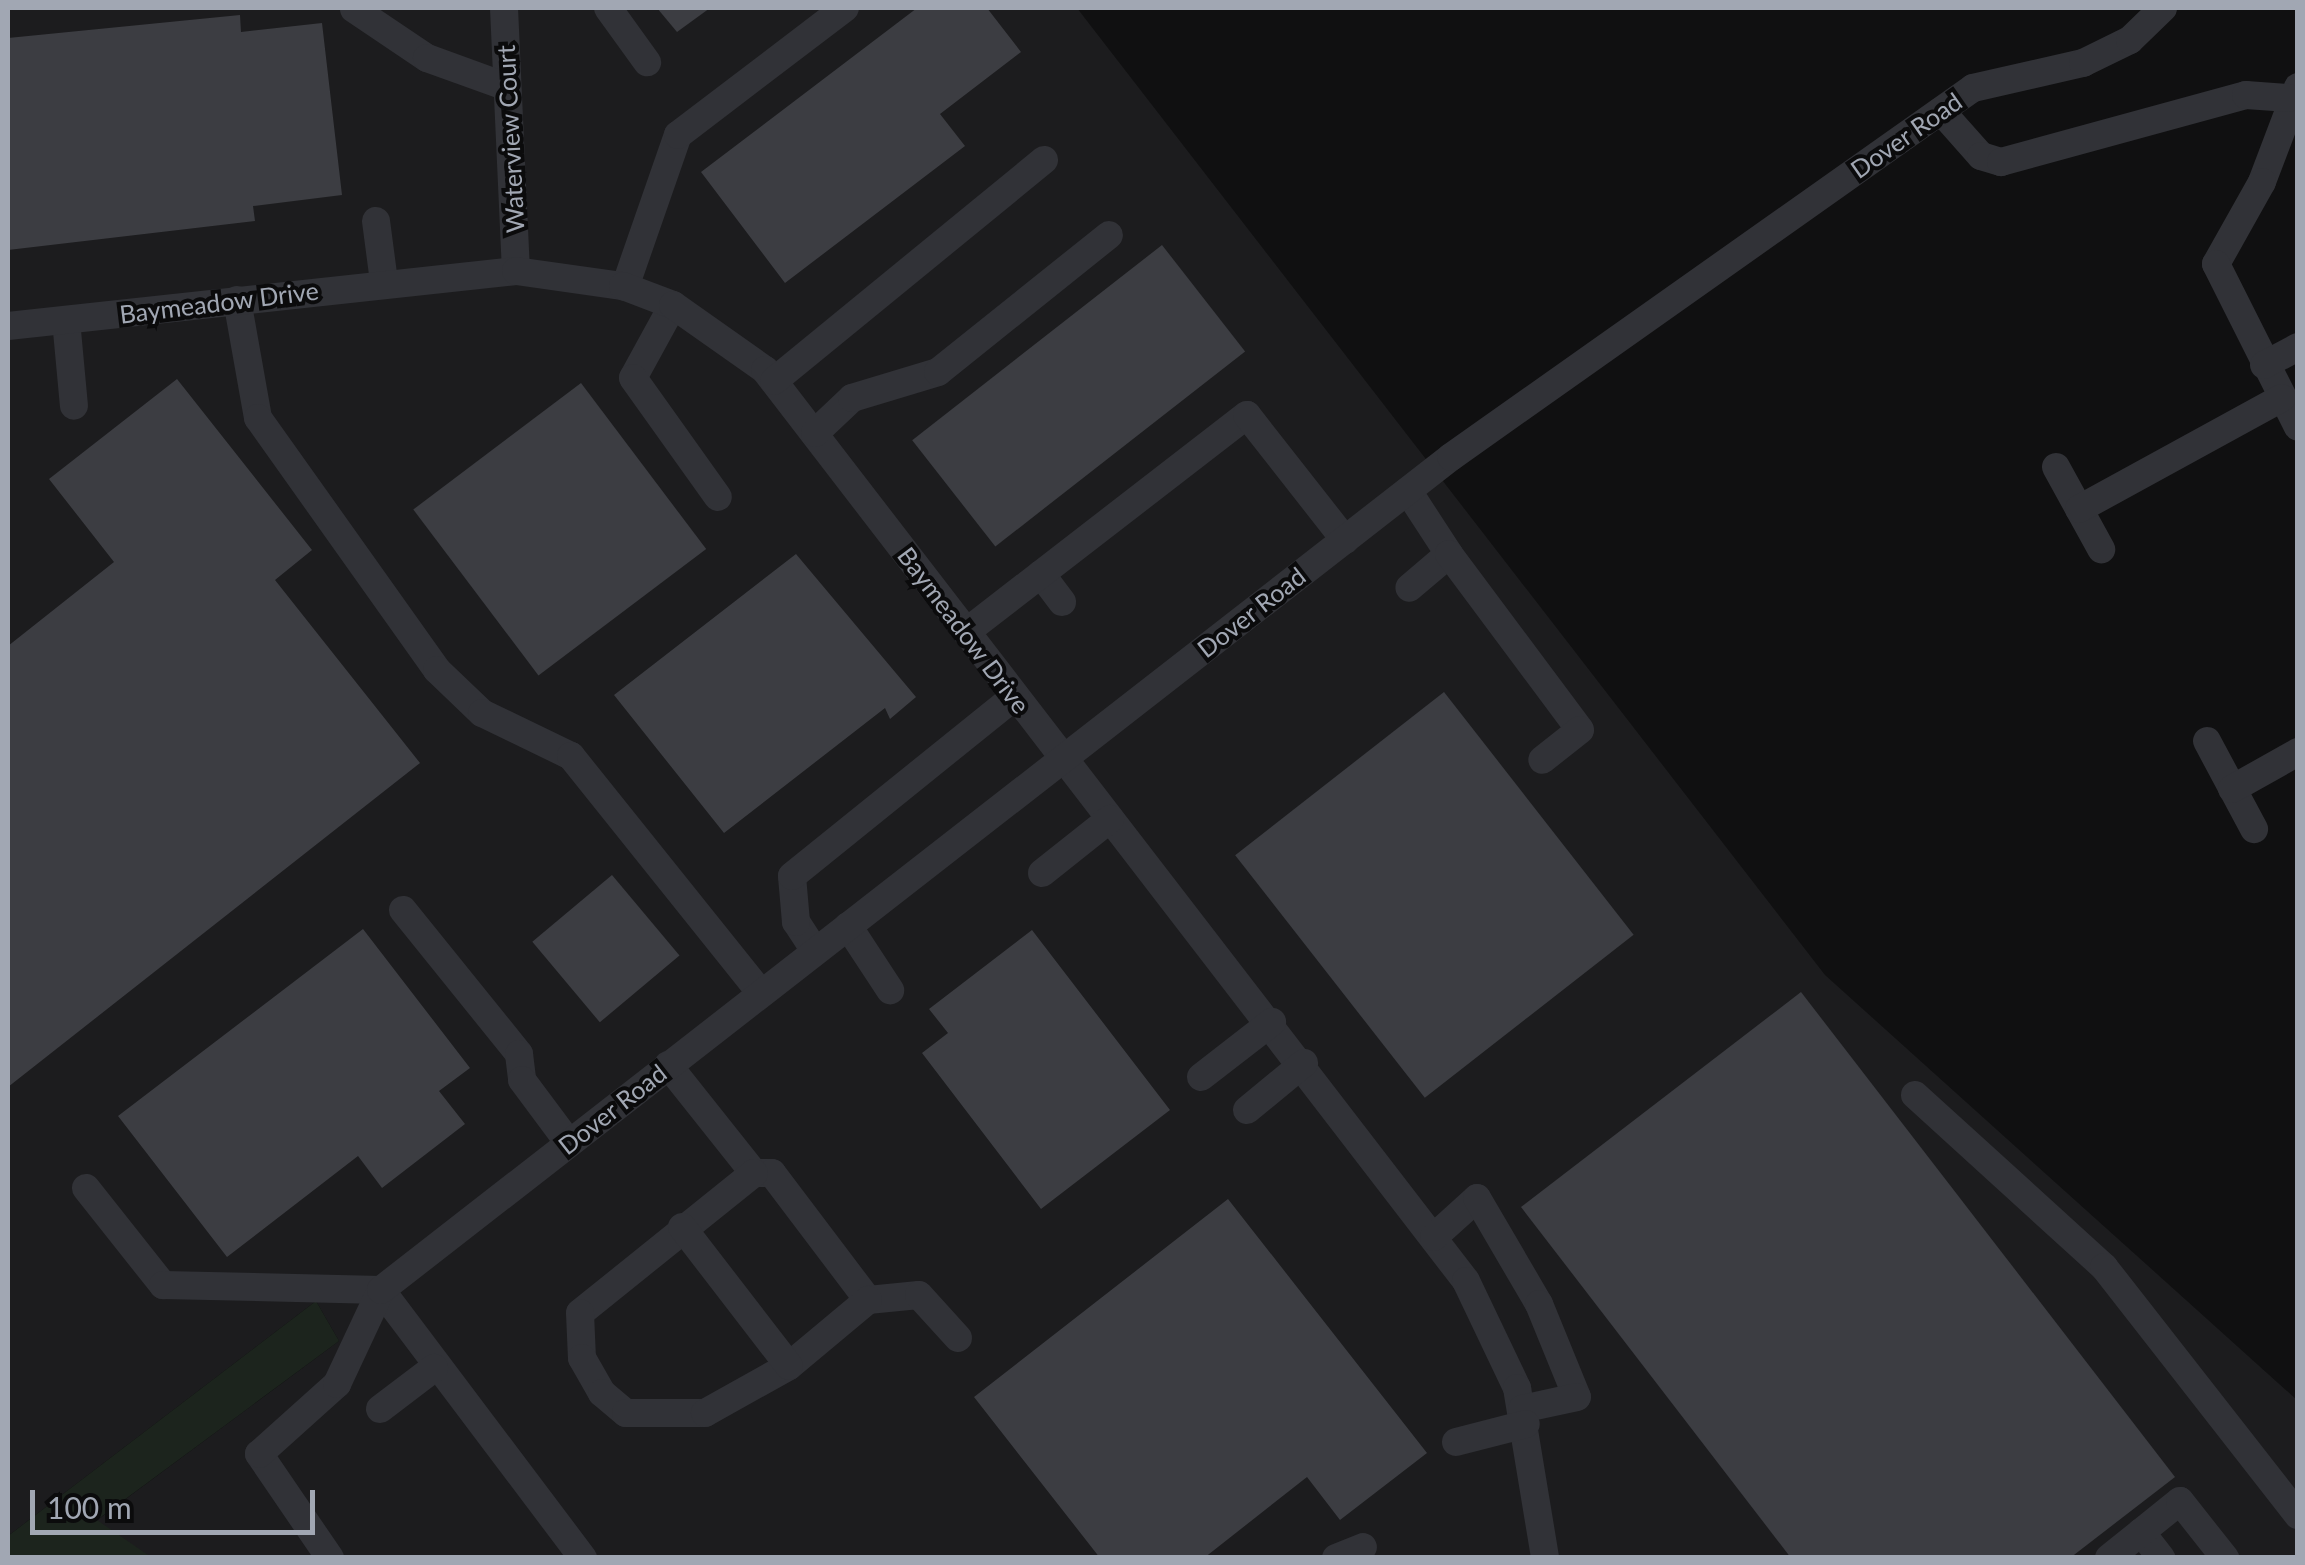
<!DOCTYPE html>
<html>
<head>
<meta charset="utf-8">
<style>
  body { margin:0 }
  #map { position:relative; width:2305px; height:1565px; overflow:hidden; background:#101011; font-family:Lato,sans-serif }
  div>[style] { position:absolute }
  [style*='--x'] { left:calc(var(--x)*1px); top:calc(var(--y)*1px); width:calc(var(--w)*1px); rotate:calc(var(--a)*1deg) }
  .built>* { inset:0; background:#1c1c1e }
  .green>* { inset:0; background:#1c241d }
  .building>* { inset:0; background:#3c3d42; transform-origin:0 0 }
  .minor>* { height:28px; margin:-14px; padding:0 14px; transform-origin:14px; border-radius:14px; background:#313237 }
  span { translate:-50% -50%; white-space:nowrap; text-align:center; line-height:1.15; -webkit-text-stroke:8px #0b0b0c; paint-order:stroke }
  .street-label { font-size:25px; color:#a1a7b3 }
  .frame { position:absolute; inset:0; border:10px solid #a1a7b3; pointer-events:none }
  .scale { position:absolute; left:30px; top:1490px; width:285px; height:45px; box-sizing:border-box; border:5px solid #a1a7b3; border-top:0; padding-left:12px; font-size:30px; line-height:35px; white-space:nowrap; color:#a1a7b3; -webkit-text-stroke:8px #0b0b0c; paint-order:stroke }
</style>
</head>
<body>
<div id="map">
  <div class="built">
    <i style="clip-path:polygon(8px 8px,1077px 8px,1825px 975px,2297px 1400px,2297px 1557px,151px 1558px,96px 1521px,339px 1341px,316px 1301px,8px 1536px)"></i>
  </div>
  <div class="green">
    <i style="clip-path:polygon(316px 1301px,339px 1341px,97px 1520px,151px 1557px,8px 1558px,8px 1536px)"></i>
  </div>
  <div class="building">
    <i style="clip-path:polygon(657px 8px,710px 8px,677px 32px)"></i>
    <i style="clip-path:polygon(917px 8px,987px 8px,1021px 52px,940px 114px,965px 146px,785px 283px,701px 172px)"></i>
    <i style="clip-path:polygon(240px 15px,241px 32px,322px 23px,342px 195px,253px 206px,255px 221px,8px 250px,8px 38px)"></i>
    <i style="left:1162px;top:245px;width:135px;height:317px;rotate:52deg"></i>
    <i style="clip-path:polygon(177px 379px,312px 550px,275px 580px,420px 763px,8px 1087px,8px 646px,114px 562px,49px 479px)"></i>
    <i style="left:581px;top:383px;width:208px;height:210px;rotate:53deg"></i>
    <i style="clip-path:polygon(796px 554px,916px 697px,890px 719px,885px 708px,724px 833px,614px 695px)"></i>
    <i style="left:1444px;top:692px;width:308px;height:265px;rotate:52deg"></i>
    <i style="left:612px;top:875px;width:105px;height:104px;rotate:50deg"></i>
    <i style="clip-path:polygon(363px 929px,470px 1068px,439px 1091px,465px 1124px,382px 1188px,358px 1156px,227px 1257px,118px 1116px)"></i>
    <i style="clip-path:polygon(1032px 930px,1170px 1110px,1041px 1209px,922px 1053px,948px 1033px,929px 1009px)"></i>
    <i style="clip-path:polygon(1801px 992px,2175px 1477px,2070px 1558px,1791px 1558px,1521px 1207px)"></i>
    <i style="clip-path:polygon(1228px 1199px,1427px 1453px,1340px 1520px,1307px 1477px,1204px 1558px,1100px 1558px,974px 1397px)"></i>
  </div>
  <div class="minor">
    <i style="--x:504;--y:8;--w:263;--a:87.4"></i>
    <i style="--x:608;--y:8;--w:67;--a:54.2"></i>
    <i style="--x:354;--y:9;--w:88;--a:33.9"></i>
    <i style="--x:427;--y:58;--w:85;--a:19.9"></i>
    <i style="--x:2298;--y:87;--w:102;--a:110.8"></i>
    <i style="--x:2262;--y:182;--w:94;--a:119.3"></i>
    <i style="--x:2216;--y:264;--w:182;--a:63.3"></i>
    <i style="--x:1941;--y:111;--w:60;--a:48.4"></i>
    <i style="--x:1981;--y:156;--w:21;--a:17"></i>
    <i style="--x:2001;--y:162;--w:254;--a:-15.3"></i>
    <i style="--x:2246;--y:95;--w:43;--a:4"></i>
    <i style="--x:376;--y:221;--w:62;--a:82.5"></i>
    <i style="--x:625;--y:287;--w:161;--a:-70.8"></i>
    <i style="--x:678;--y:135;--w:210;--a:-37.3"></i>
    <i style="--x:237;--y:300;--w:120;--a:79.9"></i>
    <i style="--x:258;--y:418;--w:309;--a:54.6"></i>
    <i style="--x:437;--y:670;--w:62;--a:43.7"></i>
    <i style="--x:482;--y:713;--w:99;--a:25.8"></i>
    <i style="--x:571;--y:756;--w:304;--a:51.3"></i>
    <i style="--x:673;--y:305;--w:83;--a:118.7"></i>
    <i style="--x:633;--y:378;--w:146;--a:54.5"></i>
    <i style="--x:66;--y:320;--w:86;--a:84.7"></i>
    <i style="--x:8;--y:326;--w:511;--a:-6.18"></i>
    <i style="--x:516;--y:271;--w:108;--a:8"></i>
    <i style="--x:623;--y:286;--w:53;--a:20.8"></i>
    <i style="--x:673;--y:305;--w:113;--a:35.2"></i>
    <i style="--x:765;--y:370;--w:1149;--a:52.42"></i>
    <i style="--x:1466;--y:1281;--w:119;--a:64.5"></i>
    <i style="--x:1517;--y:1388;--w:172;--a:80.6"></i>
    <i style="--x:2264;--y:365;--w:38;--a:-28"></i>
    <i style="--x:774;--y:381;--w:349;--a:-39.3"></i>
    <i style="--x:815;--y:433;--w:51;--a:-43.4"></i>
    <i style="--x:852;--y:398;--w:90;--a:-16.8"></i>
    <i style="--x:938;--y:372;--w:219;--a:-38.7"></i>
    <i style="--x:2056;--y:467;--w:94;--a:61.2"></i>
    <i style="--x:1408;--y:491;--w:75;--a:56.9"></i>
    <i style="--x:1449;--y:554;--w:52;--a:139.6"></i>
    <i style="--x:2079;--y:509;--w:231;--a:-28.7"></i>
    <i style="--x:1449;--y:554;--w:219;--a:53.3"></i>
    <i style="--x:1580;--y:730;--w:48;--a:141.7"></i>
    <i style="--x:1041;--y:574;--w:35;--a:53"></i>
    <i style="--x:966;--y:632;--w:355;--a:-37.7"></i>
    <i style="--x:1247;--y:415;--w:159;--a:51.9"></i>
    <i style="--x:2207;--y:741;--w:100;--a:61.9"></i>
    <i style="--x:2232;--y:789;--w:76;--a:-29.3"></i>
    <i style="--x:1042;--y:873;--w:87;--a:-38.5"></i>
    <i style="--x:403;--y:910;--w:185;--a:51.1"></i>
    <i style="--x:519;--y:1054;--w:26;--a:83"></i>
    <i style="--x:522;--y:1080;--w:79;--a:53.3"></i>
    <i style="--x:848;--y:926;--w:77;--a:56.7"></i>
    <i style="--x:815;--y:951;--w:35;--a:-123"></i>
    <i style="--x:796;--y:922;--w:46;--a:-95"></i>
    <i style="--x:792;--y:876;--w:287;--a:-38.9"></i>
    <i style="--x:668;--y:1065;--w:138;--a:51.5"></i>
    <i style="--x:754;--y:1173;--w:18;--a:0"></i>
    <i style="--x:772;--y:1173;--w:159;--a:52.9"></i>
    <i style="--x:868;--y:1300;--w:51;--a:-5.6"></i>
    <i style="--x:919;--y:1295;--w:58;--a:47.8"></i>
    <i style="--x:1201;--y:1077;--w:90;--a:-37.8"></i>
    <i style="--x:1915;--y:1095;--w:256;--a:42.3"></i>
    <i style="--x:2104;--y:1267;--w:315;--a:52"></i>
    <i style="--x:1247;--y:1110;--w:74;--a:-39.5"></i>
    <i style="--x:754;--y:1173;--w:223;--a:141.2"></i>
    <i style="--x:580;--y:1313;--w:45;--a:87.5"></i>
    <i style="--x:582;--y:1358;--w:40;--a:60.3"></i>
    <i style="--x:602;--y:1393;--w:31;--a:40"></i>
    <i style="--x:626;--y:1413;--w:79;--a:0"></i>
    <i style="--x:705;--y:1413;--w:96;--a:-29.2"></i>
    <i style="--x:789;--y:1366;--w:103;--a:-39.9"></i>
    <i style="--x:86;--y:1188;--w:124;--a:51.6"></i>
    <i style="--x:163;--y:1285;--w:218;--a:1.3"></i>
    <i style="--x:682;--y:1227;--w:175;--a:52.4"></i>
    <i style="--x:1434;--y:1237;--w:58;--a:-42.2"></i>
    <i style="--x:1477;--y:1198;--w:123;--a:59.7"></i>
    <i style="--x:1539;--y:1304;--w:100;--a:67.8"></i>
    <i style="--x:1577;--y:1397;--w:56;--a:167.7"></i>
    <i style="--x:381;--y:1290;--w:336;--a:53"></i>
    <i style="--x:380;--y:1409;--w:68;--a:-37.2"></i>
    <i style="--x:1456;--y:1442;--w:72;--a:-14.4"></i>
    <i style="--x:2141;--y:1532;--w:33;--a:52"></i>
    <i style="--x:330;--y:1558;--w:126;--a:-124.3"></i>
    <i style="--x:259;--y:1454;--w:105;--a:-41.9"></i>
    <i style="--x:337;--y:1384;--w:104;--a:-64.9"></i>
    <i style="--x:381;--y:1290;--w:1356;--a:-37.9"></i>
    <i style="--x:1451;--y:457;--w:639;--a:-35.26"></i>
    <i style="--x:1973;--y:88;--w:113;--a:-12.8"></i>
    <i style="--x:2083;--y:63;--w:52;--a:-26.1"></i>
    <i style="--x:2130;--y:40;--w:46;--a:-44.1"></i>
    <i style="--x:1336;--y:1558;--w:29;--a:-22"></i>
    <i style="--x:2109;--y:1558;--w:91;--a:-38.8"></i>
    <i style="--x:2180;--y:1501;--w:73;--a:51.7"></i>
  </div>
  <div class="street-label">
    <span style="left:1906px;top:135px;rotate:-35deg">Dover Road</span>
    <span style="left:510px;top:139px;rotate:-93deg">Waterview Court</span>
    <span style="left:219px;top:302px;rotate:-7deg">Baymeadow Drive</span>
    <span style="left:1251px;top:612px;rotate:-38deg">Dover Road</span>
    <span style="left:964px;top:630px;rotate:53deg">Baymeadow Drive</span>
    <span style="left:612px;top:1109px;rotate:-38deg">Dover Road</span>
  </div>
  <div class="frame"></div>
  <div class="scale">100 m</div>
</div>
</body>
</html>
